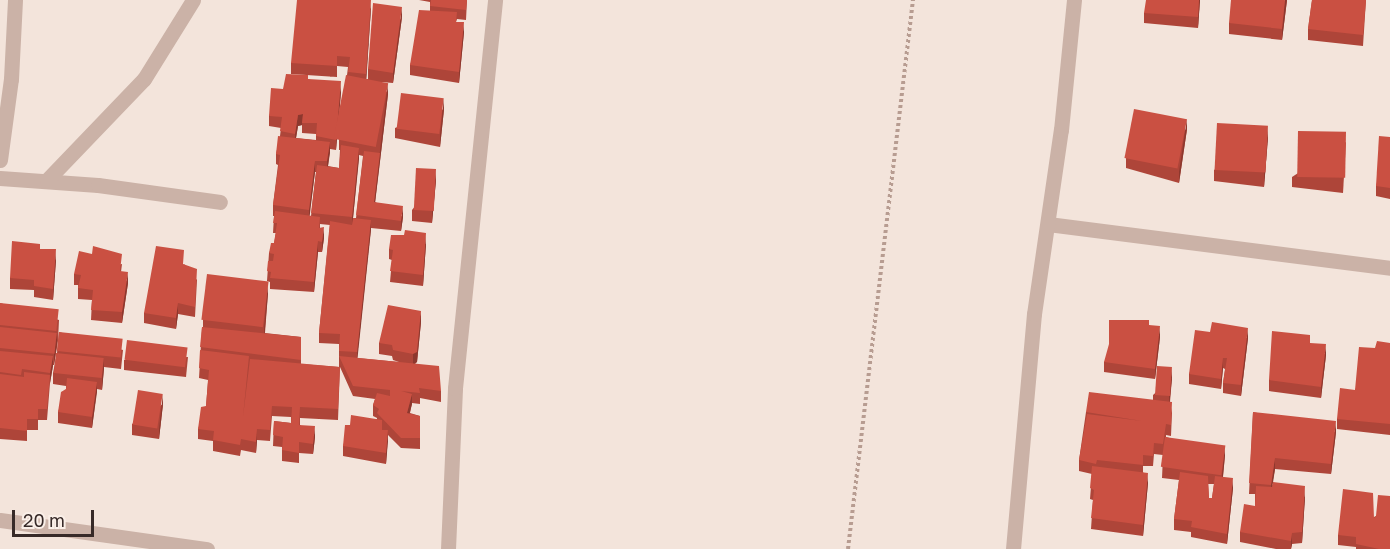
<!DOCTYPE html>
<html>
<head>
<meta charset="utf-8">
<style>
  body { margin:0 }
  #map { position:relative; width:1390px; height:549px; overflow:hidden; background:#f3e4db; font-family:"Golos Text",sans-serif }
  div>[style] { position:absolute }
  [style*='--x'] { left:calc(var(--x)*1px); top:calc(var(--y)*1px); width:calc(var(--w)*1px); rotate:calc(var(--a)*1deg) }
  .path>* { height:4px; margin-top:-2px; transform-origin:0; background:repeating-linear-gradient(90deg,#b79c91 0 3px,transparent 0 6px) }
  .minor>* { height:15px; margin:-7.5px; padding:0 7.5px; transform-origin:7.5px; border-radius:7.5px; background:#cbb2a7 }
  .wall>* { inset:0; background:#ae4539 }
  .shaded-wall>* { inset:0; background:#8d382e }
  .building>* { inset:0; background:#ca5042; transform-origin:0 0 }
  span { translate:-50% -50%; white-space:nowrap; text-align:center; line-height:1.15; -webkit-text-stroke:6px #faefe8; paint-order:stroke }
  .scale { position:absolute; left:12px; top:510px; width:82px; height:27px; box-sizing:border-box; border:3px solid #372a28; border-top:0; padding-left:8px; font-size:18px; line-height:21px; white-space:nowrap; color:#372a28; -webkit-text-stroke:4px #faefe8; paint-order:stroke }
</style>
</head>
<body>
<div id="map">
  <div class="path">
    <i style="--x:848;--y:549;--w:553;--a:-83.25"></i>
  </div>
  <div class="minor">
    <i style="--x:0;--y:160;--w:82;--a:-82.3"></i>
    <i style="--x:11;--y:79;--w:79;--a:-87.1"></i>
    <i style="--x:0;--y:178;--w:98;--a:4.1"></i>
    <i style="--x:98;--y:185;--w:123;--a:7.9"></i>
    <i style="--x:47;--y:180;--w:140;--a:-46.2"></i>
    <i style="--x:144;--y:79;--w:93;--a:-58.2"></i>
    <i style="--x:1048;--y:224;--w:345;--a:7.3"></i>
    <i style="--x:0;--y:520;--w:209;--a:8"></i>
    <i style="--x:448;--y:549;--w:161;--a:-87.5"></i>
    <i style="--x:455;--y:388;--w:390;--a:-84.1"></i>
    <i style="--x:1013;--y:549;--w:236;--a:-84.9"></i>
    <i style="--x:1034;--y:314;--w:186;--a:-81.7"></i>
    <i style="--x:1061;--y:130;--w:131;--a:-84.3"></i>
  </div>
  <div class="wall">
    <i style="clip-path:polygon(419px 0,467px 0,466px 20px,457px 19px,456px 22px,464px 32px,459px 83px,410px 75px,410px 65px,430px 11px,430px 2px)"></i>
    <i style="clip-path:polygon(1200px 0,1198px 28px,1144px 23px,1144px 13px)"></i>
    <i style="clip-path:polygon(1287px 0,1282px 40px,1229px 34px,1229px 23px)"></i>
    <i style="clip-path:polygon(1312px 0,1366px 0,1363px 46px,1308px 40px,1308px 29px)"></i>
    <i style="clip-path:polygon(evenodd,371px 8px,366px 79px,368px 79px,368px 69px,402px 17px,393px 83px,381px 82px,388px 94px,375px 202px,403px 217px,401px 231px,371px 228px,357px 358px,399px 362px,393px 360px,392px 356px,379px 354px,379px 343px,421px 322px,417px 362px,415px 363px,441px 391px,441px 402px,420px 398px,420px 404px,412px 403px,410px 413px,420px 416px,420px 449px,401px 448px,388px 435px,386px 464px,343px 456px,343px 446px,350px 425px,377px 419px,377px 418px,373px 416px,373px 405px,375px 399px,353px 396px,340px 367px,338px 420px,300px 418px,300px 425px,315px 437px,313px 454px,299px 453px,299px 463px,282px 461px,282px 447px,273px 446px,274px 421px,291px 423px,291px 417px,272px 416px,270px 441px,257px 440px,256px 453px,241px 450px,240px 456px,213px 451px,213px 441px,198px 439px,198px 429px,206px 406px,208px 380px,199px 378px,202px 327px,203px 327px,203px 320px,268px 293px,265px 333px,301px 337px,301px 364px,339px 367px,339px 344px,319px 343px,319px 333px,330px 225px,320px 224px,320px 228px,324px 238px,322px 252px,318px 252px,314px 292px,270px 289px,270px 282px,267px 281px,269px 253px,274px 243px,276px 233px,273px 233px,274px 216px,273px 216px,273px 205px,278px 165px,276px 164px,276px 154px,280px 136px,281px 128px,269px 126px,269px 116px,283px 89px,308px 79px,341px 92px,336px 150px,330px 149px,328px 166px,339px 168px,340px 150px,339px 150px,339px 140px,348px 67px,337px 66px,337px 77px,291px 74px,291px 63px,371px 8px,302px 125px,302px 133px,316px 134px,316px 140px,296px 138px,298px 126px,302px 125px,371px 8px,359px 155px,363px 156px,356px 218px,353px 218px,359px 155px,371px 8px,315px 172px,316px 172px,311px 216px,309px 216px,315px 172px)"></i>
    <i style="clip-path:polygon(444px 109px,440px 147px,395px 138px,395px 128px)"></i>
    <i style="clip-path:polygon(1187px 129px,1179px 183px,1126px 168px,1126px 158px)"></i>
    <i style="clip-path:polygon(1268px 137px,1264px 187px,1214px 181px,1214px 170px)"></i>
    <i style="clip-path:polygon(1390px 137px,1390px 199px,1376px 196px,1376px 186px)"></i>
    <i style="clip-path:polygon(1346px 142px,1343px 193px,1292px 187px,1292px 177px)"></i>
    <i style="clip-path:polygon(436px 180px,432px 223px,412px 221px,412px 210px)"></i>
    <i style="clip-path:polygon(426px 244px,423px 286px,390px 282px,392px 260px,389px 259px,389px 249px)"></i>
    <i style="clip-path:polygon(40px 249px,56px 260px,53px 300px,34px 297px,34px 290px,10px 289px,10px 278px)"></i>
    <i style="clip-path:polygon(122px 264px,121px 272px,128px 283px,122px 323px,91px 320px,92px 300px,78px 299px,78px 285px,74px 285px,74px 274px)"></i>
    <i style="clip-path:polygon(184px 264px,197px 280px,195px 317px,178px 314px,176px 329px,144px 323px,144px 313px)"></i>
    <i style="clip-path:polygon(0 303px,59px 320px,58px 341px,54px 365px,53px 365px,50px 383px,47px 420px,38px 420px,38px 430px,27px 430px,27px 441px,0 439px)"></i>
    <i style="clip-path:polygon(1149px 325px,1160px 337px,1155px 379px,1104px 372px,1104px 362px)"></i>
    <i style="clip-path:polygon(59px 332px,123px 350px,121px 369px,104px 367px,102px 390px,97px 389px,92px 428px,58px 423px,58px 412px,66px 389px,66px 386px,53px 384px,53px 373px,57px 353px)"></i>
    <i style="clip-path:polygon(1210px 332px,1248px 338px,1241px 396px,1223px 393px,1223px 383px,1225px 369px,1223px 368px,1221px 389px,1189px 384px,1189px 374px)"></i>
    <i style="clip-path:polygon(1310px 343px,1326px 355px,1321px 398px,1269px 391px,1269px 380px)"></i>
    <i style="clip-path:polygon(1390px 343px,1390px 435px,1337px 429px,1337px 419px,1355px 390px,1375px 348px)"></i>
    <i style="clip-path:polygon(188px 357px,186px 377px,124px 370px,124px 360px)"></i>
    <i style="clip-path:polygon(evenodd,1172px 378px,1170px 402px,1172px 413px,1171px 436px,1166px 435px,1166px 437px,1225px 455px,1223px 477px,1233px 488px,1227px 544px,1191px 537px,1191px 532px,1174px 530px,1174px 519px,1179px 480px,1162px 478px,1163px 455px,1154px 454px,1153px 466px,1143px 466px,1143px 472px,1148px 483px,1143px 536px,1091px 529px,1093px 500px,1090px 499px,1092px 474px,1079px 471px,1079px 460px,1086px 412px,1153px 400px,1153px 395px,1172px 378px,1208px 484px,1214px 484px,1212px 498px,1209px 498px,1208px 484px)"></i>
    <i style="clip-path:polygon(163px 404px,159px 439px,132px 435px,132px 424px)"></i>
    <i style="clip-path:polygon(1253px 412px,1336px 432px,1331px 474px,1275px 469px,1272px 485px,1305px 497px,1302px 543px,1292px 544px,1291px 549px,1276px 549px,1240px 542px,1240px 532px,1255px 506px,1255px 494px,1249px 494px)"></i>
    <i style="clip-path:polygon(1376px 516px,1390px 549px,1356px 549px,1356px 547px,1338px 545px,1338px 535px)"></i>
  </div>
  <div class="shaded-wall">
    <i style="clip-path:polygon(371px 0,371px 8px,366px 85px,366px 74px)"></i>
    <i style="clip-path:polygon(1199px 0,1200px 0,1198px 28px,1198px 17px)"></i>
    <i style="clip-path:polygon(1285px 0,1287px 0,1282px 40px,1282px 29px)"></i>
    <i style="clip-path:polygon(402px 7px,402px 17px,393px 83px,393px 73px)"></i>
    <i style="clip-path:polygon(464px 22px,464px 32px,459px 83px,459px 72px)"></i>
    <i style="clip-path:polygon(341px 81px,341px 92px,336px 150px,336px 140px)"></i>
    <i style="clip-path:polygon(388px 83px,388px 94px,374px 212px,374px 202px)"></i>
    <i style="clip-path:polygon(444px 98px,444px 109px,440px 147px,440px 136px)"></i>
    <i style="clip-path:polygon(303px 114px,302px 125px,298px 126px,295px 144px,295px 134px,298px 115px)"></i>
    <i style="clip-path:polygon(1187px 119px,1187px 129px,1179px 183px,1179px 172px)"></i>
    <i style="clip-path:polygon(1268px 126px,1268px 137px,1264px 187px,1264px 176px)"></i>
    <i style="clip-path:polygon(330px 142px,330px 153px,327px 172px,327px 161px)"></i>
    <i style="clip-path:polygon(359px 148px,359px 159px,352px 228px,352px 217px)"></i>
    <i style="clip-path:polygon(315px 161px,315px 172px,309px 221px,309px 210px)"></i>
    <i style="clip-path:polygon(436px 169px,436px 180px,432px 223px,432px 213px)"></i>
    <i style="clip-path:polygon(403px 206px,403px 217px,401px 231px,401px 221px)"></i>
    <i style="clip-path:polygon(371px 220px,371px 230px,357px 363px,357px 352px)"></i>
    <i style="clip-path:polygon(324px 227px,324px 238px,322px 252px,322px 242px)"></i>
    <i style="clip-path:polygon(426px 233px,426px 244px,423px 286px,423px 275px)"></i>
    <i style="clip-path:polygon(318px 241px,318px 252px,314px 292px,314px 282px)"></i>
    <i style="clip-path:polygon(56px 249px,56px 260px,53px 300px,53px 289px)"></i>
    <i style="clip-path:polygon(128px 272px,128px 283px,122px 323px,122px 312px)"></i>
    <i style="clip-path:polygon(268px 282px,268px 293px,264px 340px,264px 330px)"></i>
    <i style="clip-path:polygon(178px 303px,178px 314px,176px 329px,176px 318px)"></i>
    <i style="clip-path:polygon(421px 311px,421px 322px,417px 362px,413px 365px,413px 354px)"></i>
    <i style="clip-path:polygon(1160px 326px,1160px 337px,1155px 379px,1155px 369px)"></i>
    <i style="clip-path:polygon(1248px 328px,1248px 338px,1241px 396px,1241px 385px)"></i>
    <i style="clip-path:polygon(57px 333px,57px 344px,54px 365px,54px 354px)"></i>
    <i style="clip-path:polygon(1326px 344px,1326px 355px,1321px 398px,1321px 387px)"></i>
    <i style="clip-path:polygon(53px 356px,53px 366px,50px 383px,50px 373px)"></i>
    <i style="clip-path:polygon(104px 358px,104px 369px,102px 390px,102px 379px)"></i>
    <i style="clip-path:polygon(1223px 358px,1223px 368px,1221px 389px,1221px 379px)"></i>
    <i style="clip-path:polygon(1172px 367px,1172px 378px,1169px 407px,1169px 397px)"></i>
    <i style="clip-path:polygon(97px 382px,97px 392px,92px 428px,92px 417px)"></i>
    <i style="clip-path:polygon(163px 394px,163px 404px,159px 439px,159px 429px)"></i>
    <i style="clip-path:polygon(412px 394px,412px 404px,407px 423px,407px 413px)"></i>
    <i style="clip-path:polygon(1336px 421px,1336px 432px,1331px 474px,1331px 464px)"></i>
    <i style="clip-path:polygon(315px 426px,315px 437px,313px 454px,313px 444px)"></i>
    <i style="clip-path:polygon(257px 429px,257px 440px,256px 453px,256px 442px)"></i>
    <i style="clip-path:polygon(388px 430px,388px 441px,386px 464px,386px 453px)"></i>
    <i style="clip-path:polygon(1225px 445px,1225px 455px,1222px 485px,1222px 475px)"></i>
    <i style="clip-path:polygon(1275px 458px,1275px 469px,1271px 496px,1271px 485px)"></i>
    <i style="clip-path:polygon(1148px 473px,1148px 483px,1143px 536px,1143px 525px)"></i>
    <i style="clip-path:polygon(1233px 478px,1233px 488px,1227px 544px,1227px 534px)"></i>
    <i style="clip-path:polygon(1305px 486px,1305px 497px,1302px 543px,1302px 532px)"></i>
    <i style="clip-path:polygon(1292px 533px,1292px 544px,1291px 549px,1291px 541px)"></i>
  </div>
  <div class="building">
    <i style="clip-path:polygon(297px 0,371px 0,366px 74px,348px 72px,350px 57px,337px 56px,337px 66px,291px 63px)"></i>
    <i style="clip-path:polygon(431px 0,467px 0,466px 10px,430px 6px)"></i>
    <i style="clip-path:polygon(1146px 0,1199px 0,1198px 17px,1144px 13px)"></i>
    <i style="clip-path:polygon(1231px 0,1285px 0,1282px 29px,1229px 23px)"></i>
    <i style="clip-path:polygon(1312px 0,1366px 0,1363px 35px,1308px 29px)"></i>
    <i style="clip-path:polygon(373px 3px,402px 7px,393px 73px,368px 69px)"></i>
    <i style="clip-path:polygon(419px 10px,457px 12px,456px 22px,464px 22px,459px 72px,410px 65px)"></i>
    <i style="clip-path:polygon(286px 74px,308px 75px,308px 79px,341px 81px,336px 140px,316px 136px,317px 123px,302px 123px,303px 114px,298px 115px,295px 134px,280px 131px,282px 117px,269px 116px,271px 88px,283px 89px)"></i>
    <i style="left:346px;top:75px;width:43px;height:65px;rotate:11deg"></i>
    <i style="left:401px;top:93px;width:43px;height:36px;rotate:7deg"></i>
    <i style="left:1134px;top:109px;width:54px;height:50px;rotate:11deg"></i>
    <i style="left:1217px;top:123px;width:51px;height:47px;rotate:3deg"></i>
    <i style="left:1298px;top:131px;width:48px;height:46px;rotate:1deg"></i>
    <i style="clip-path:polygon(278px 136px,330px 142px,327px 161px,315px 161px,309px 210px,273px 205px,280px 155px,276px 154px)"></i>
    <i style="clip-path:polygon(1379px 136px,1390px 137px,1390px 188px,1376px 186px)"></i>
    <i style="clip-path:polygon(341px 145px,359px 148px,352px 217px,311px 213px,317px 165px,339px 168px)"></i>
    <i style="clip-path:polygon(364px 151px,380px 153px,374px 202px,403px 206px,401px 221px,356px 215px)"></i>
    <i style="left:416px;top:168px;width:20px;height:42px;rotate:3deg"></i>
    <i style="clip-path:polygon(275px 211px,320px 217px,319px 228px,324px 227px,322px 242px,318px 241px,314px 282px,270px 278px,271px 272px,267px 271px,268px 261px,273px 261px,274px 254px,269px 253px,271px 243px,274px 243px,277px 223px,273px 223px)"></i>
    <i style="clip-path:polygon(353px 218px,371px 220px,357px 352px,339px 351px,340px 334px,319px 333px,330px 221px,352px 225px)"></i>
    <i style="clip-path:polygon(405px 230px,426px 233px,423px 275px,390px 271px,393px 250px,389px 249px,391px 235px,404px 235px)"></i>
    <i style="clip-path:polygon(12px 241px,40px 244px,40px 249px,56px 249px,53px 289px,34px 286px,34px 280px,10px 278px)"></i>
    <i style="clip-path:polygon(93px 246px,122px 254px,120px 271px,128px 272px,122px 312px,91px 310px,93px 290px,78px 288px,81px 275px,74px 274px,79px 251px,92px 254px)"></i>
    <i style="clip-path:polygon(156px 246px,184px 250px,183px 264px,197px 269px,195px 307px,178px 303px,176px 318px,144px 313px)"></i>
    <i style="left:207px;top:274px;width:62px;height:46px;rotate:7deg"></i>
    <i style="left:0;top:303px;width:59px;height:22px;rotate:6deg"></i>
    <i style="clip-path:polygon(388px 305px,421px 311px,417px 352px,413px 354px,393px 350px,392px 345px,379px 343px)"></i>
    <i style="clip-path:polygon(1109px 320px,1149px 320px,1149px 325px,1160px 326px,1155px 369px,1104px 362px,1109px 344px)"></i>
    <i style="clip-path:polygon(1212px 322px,1248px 328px,1241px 385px,1223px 383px,1227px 358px,1223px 358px,1221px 379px,1189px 374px,1195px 330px,1210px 332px)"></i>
    <i style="left:0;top:327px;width:57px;height:21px;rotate:6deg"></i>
    <i style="clip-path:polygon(202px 327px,301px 337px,301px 360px,200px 347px)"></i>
    <i style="clip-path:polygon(1272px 331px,1310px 335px,1310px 343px,1326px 344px,1321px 387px,1269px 380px)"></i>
    <i style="left:59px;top:332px;width:64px;height:19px;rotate:6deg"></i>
    <i style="left:127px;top:340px;width:61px;height:20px;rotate:7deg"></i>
    <i style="clip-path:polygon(1377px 341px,1390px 343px,1390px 424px,1337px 419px,1340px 388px,1355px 390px,1359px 347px,1375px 348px)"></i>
    <i style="clip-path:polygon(200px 350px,249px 356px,243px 417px,250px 359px,340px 367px,338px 409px,300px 407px,299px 425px,315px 426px,313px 444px,299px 442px,299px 453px,282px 450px,283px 437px,273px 435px,274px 421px,291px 423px,292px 407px,272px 406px,270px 430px,257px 429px,256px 442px,241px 439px,240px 445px,213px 440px,214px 431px,198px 429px,201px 407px,206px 406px,209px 370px,199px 368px)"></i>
    <i style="clip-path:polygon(0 351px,53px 356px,50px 373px,22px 369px,21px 375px,0 372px)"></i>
    <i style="left:56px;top:353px;width:48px;height:20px;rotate:6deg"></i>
    <i style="clip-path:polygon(339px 356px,439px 366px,441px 391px,419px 388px,420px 393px,401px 391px,412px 394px,407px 413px,420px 416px,420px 438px,401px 438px,377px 413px,379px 409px,373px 405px,377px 393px,390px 396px,390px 390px,353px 386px)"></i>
    <i style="left:1157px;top:366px;width:15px;height:29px;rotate:4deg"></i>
    <i style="clip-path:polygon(24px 372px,50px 375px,47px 409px,38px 409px,38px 419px,27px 419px,27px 431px,0 428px,0 374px,24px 377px)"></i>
    <i style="clip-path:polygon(67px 378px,97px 382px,92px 417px,58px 412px,61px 392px,66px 389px)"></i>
    <i style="left:138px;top:390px;width:25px;height:35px;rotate:9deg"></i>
    <i style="clip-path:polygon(1089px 392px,1172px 402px,1171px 425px,1166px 424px,1163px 444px,1154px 443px,1153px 456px,1143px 455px,1143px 465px,1097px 460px,1096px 464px,1079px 460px,1087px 414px,1142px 421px,1086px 412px)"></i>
    <i style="clip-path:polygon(1253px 412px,1336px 421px,1331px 464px,1275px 458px,1271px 485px,1249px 483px)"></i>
    <i style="clip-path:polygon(351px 415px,382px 420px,382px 430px,388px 430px,386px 453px,343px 446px,345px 425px,350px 425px)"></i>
    <i style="left:1165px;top:437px;width:61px;height:30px;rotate:8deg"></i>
    <i style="clip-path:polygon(1092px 466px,1148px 473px,1143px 525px,1091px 518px,1094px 490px,1090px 488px)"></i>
    <i style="clip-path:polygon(1180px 472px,1208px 476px,1209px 498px,1212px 498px,1215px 476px,1233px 478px,1227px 534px,1191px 527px,1192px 521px,1174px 519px)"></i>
    <i style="clip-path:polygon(1273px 482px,1305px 486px,1302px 532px,1292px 533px,1291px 541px,1240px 532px,1244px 504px,1255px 506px,1256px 486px,1272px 487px)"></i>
    <i style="clip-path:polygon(1343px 489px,1373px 493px,1374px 518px,1376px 516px,1378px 495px,1390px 496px,1390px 549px,1379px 549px,1356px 544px,1356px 537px,1338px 535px)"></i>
  </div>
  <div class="scale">20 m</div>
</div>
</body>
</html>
